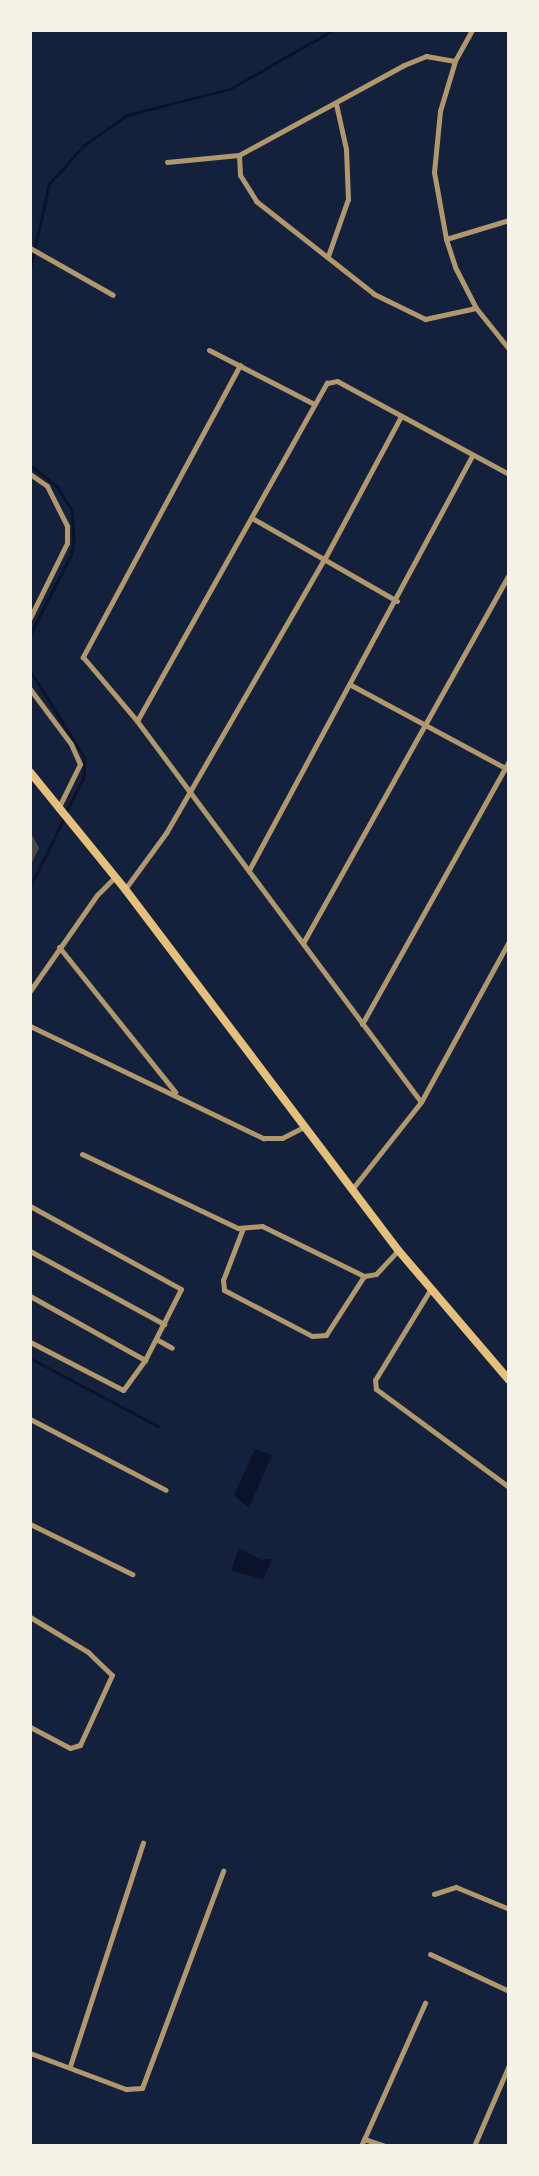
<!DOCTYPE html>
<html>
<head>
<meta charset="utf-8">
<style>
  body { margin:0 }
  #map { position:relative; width:539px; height:2176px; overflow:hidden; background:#14213d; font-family:Inter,sans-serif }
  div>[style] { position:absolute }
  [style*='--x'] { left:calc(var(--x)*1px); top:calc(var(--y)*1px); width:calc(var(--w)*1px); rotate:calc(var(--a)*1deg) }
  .water>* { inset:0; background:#0b132b }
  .stream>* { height:2.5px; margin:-1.25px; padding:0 1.25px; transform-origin:1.25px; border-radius:1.25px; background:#0b132b }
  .building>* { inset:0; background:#48494c }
  .minor>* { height:5px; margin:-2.5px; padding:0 2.5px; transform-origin:2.5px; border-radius:2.5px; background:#b1986c }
  .secondary>* { height:8px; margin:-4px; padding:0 4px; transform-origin:4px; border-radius:4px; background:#e5c07b }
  span { translate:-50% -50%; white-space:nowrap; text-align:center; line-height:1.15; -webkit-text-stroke:5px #f6f1e7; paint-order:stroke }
  .frame { position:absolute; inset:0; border:32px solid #f6f1e7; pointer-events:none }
</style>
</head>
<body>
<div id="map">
  <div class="water">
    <i style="clip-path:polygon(255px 1449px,272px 1455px,249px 1508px,234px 1495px)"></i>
    <i style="clip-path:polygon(239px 1548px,262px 1560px,272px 1559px,263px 1580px,231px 1570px)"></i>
  </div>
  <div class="stream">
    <i style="--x:30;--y:269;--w:87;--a:-77.4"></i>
    <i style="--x:49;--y:184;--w:51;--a:-48.2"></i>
    <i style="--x:83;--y:146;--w:54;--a:-35.2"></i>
    <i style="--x:127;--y:115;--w:106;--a:-14.2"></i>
    <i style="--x:230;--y:89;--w:119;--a:-29.8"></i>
    <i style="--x:30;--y:465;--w:36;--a:38"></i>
    <i style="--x:58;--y:487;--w:27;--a:59"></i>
    <i style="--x:72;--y:510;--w:26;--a:86"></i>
    <i style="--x:74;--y:536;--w:18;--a:96"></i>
    <i style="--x:72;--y:554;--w:92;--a:117.1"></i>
    <i style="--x:30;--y:670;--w:104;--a:58"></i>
    <i style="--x:85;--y:758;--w:20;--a:93"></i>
    <i style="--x:84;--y:778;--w:38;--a:117"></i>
    <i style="--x:30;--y:887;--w:77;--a:-63.8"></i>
    <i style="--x:30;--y:1358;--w:145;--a:28"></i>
  </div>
  <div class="building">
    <i style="clip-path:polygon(32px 835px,39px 848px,30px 866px,30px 836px)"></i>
  </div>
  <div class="minor">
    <i style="--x:472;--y:30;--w:35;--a:119"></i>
    <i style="--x:455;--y:61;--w:52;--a:106.7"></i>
    <i style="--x:440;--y:111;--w:61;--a:95.6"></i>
    <i style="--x:434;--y:172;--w:68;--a:79.8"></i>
    <i style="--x:446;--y:239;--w:29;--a:72"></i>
    <i style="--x:455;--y:267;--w:46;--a:62.9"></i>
    <i style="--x:476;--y:308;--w:53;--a:51.2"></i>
    <i style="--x:239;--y:155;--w:20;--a:87"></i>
    <i style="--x:240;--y:175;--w:31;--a:58"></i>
    <i style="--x:256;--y:201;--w:150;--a:38.2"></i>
    <i style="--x:374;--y:294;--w:57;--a:26.1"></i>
    <i style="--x:425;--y:319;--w:52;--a:-12.2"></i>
    <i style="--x:167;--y:162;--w:72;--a:-5.6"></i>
    <i style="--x:239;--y:155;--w:188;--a:-28.6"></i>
    <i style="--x:404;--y:65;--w:24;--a:-22"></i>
    <i style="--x:426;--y:56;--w:29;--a:10"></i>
    <i style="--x:446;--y:239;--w:66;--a:-16.8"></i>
    <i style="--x:30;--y:248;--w:95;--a:29.5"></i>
    <i style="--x:328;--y:256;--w:60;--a:-70.7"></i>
    <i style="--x:348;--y:199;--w:50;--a:-92.3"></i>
    <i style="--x:346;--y:149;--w:46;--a:-102.5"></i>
    <i style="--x:209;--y:350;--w:116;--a:27.2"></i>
    <i style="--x:240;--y:365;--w:332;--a:118.3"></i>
    <i style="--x:83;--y:657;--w:84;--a:49.8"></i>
    <i style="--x:137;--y:721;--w:475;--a:53.3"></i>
    <i style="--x:30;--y:474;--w:21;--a:35"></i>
    <i style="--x:47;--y:486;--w:45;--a:63.4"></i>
    <i style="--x:67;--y:526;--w:17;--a:90"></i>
    <i style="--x:67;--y:543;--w:84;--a:116.3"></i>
    <i style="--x:252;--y:518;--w:167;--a:29.8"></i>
    <i style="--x:351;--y:685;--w:179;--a:28.3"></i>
    <i style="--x:30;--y:689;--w:69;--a:53.3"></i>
    <i style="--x:71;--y:744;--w:22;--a:66"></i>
    <i style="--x:80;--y:764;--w:50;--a:116.1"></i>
    <i style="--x:137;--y:721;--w:388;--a:-60.7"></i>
    <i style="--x:327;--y:383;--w:10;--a:-11"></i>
    <i style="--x:337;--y:381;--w:196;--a:28.4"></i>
    <i style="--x:249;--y:870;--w:470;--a:-61.7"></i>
    <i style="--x:125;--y:889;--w:69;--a:-53.8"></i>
    <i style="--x:166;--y:833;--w:318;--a:-60"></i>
    <i style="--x:325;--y:558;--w:161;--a:-61.8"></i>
    <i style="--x:303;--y:943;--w:423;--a:-60.8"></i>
    <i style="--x:59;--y:947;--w:186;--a:51.3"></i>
    <i style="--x:30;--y:991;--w:117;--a:-55.1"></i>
    <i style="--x:97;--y:895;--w:25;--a:-45"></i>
    <i style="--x:362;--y:1024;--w:301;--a:-60.8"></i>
    <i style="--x:30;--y:1026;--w:259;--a:25.7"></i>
    <i style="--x:263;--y:1138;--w:19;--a:0"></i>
    <i style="--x:282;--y:1138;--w:25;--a:-27"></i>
    <i style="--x:82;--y:1154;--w:173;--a:25.4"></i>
    <i style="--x:238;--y:1228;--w:24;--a:-5"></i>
    <i style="--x:262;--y:1226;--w:114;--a:26.1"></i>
    <i style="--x:364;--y:1276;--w:12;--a:-9"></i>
    <i style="--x:376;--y:1274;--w:33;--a:-47"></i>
    <i style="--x:353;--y:1188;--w:110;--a:-51.7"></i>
    <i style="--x:421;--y:1102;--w:183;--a:-61.3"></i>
    <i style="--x:30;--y:1206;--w:172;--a:28.8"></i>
    <i style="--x:181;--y:1289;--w:80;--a:116.9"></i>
    <i style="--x:145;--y:1360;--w:37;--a:126"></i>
    <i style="--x:123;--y:1390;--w:105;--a:-152.7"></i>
    <i style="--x:243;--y:1228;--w:56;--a:111"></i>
    <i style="--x:223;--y:1280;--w:10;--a:84"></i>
    <i style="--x:224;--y:1290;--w:99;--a:27.6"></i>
    <i style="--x:312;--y:1336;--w:14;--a:-4"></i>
    <i style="--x:326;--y:1335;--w:70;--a:-57.2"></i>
    <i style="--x:30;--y:1251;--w:153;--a:28.6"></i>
    <i style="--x:430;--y:1290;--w:105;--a:121.4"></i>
    <i style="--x:375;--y:1380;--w:9;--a:84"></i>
    <i style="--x:376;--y:1389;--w:165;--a:36.4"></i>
    <i style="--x:30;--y:1296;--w:132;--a:29.1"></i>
    <i style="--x:156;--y:1339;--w:18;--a:29"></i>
    <i style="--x:30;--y:1419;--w:153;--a:27.6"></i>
    <i style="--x:30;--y:1524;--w:114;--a:26.1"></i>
    <i style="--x:30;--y:1617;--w:68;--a:31.1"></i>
    <i style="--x:88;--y:1652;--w:33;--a:44"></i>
    <i style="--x:112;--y:1675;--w:77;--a:114.6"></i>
    <i style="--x:80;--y:1745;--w:10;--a:163"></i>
    <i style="--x:70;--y:1748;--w:45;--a:-152.3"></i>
    <i style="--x:434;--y:1894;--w:23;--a:-18"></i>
    <i style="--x:456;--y:1887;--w:57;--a:22.5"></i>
    <i style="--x:430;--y:1954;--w:87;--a:25.1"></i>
    <i style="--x:30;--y:2053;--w:103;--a:20.6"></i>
    <i style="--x:126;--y:2089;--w:16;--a:-4"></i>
    <i style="--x:142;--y:2088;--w:232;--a:-69.5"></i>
    <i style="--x:70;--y:2066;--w:235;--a:-71.9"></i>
    <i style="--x:364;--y:2139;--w:22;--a:18"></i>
    <i style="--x:361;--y:2146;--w:157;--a:-65.9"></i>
    <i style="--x:474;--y:2146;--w:88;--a:-66.6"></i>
  </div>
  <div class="secondary">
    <i style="--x:30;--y:772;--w:151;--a:50.9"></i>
    <i style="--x:125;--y:889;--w:453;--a:52.9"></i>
    <i style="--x:398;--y:1250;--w:171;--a:49.5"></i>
  </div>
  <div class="frame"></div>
</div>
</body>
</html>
